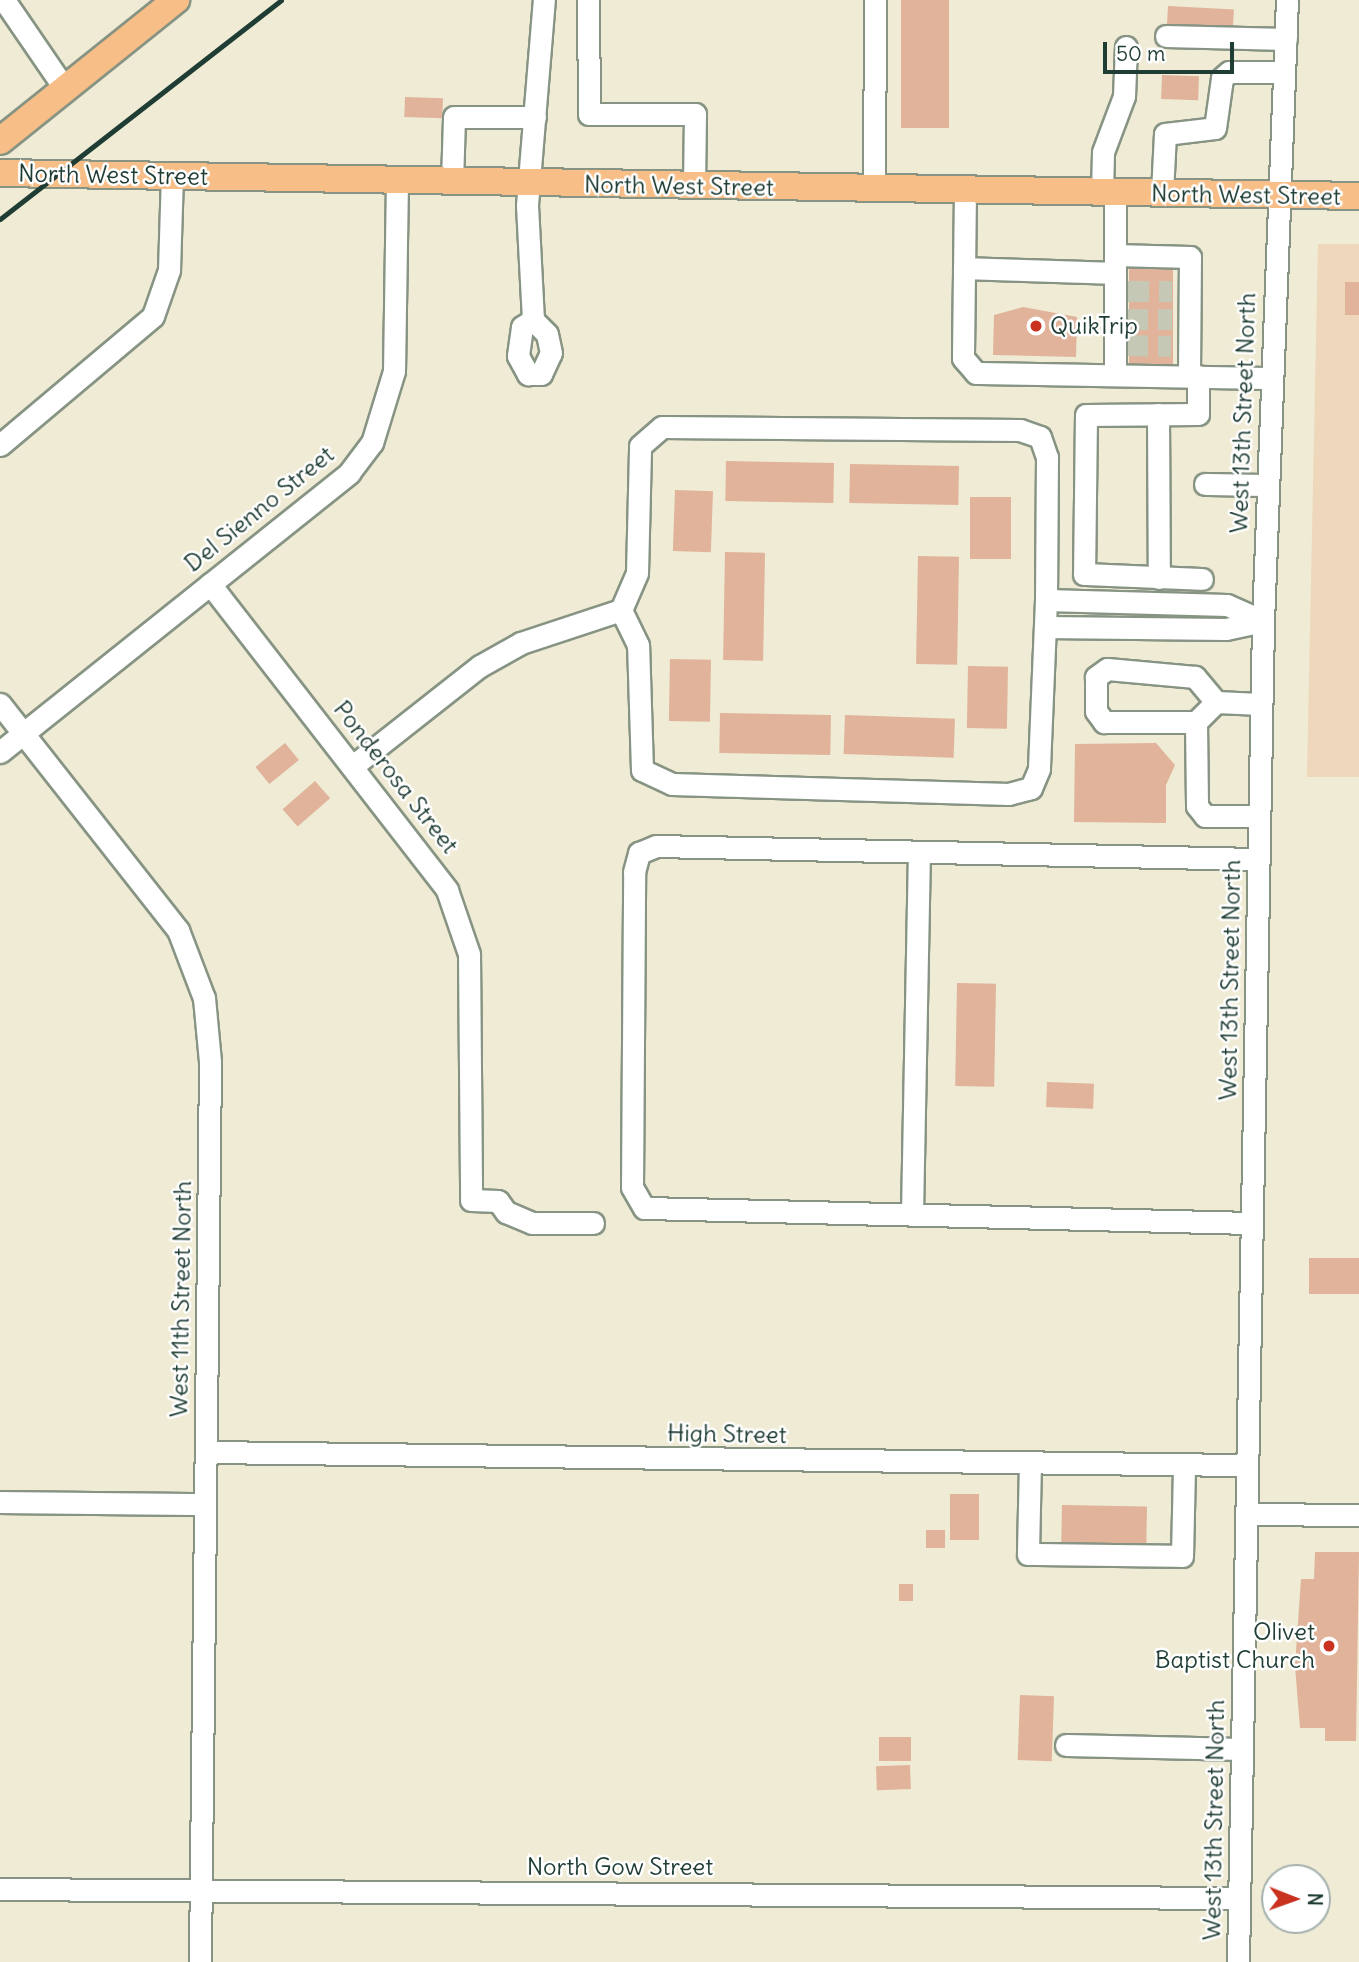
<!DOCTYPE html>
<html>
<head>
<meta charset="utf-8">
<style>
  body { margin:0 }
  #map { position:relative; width:1359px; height:1962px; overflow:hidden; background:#efebd4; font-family:Delius,sans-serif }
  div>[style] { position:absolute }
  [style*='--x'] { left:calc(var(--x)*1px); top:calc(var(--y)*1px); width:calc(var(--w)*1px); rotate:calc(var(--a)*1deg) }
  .built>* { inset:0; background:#eed7bb }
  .building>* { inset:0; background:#e0b39a; transform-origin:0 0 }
  .minor-tunnel>* { height:21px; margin-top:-10.5px; transform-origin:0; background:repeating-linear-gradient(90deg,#c5c8b4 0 21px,transparent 0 31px) }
  .roads { filter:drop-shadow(2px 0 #879484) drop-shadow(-2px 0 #879484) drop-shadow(0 2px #879484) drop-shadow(0 -2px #879484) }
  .minor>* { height:21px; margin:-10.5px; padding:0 10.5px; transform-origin:10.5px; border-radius:10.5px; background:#fff }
  .major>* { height:26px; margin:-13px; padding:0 13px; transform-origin:13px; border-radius:13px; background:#f7be87 }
  .rail>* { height:5px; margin:-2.5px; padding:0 2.5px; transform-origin:2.5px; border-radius:2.5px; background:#1f3d34 }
  .dots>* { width:19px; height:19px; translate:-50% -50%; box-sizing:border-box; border:4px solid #fff; border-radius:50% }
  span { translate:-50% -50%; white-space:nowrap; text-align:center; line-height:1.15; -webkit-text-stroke:5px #fff; paint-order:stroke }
  .street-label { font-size:24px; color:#1f3d34 }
  .poi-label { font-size:24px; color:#1f3d34 }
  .left { translate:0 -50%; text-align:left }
  .right { translate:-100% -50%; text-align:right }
  .north { position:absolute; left:1261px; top:1864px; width:70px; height:70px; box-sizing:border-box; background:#fff; border:2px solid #a5b1ae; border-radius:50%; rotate:91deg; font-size:19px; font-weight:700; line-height:28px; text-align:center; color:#1f3d34 }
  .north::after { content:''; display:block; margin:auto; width:24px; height:32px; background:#c8321e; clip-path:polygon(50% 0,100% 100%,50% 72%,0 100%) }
  .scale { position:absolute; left:1103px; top:42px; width:131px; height:32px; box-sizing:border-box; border:4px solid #1f3d34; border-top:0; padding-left:9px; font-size:21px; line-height:24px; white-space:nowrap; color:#1f3d34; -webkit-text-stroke:5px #fff; paint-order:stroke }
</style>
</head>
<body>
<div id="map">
  <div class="built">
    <i style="clip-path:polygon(1318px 244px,1359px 244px,1359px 777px,1307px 777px)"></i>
  </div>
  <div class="building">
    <i style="left:901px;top:0;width:48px;height:128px"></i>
    <i style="left:1168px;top:6px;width:66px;height:21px;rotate:3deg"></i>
    <i style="left:1162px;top:75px;width:37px;height:24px;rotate:2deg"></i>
    <i style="left:405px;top:97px;width:38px;height:20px;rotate:2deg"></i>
    <i style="left:1129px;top:268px;width:44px;height:99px"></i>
    <i style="left:1345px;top:282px;width:14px;height:33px"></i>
    <i style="clip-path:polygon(1023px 307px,1077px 317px,1076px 357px,993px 355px,994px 315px)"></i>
    <i style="left:726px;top:461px;width:108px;height:40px;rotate:1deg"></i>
    <i style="left:850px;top:464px;width:109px;height:39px;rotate:1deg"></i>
    <i style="left:675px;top:490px;width:38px;height:61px;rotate:2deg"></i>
    <i style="left:970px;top:497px;width:41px;height:62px"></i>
    <i style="left:725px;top:552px;width:40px;height:108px;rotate:1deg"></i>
    <i style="left:918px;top:556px;width:41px;height:108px;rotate:1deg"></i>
    <i style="left:670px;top:659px;width:41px;height:62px;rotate:1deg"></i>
    <i style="left:968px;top:666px;width:40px;height:62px;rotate:1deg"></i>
    <i style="left:720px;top:713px;width:111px;height:40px;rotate:1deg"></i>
    <i style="left:845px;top:715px;width:110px;height:39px;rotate:2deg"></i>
    <i style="left:285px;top:743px;width:22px;height:38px;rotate:51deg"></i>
    <i style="clip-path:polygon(1156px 743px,1175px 765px,1166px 785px,1166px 823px,1074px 822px,1075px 744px)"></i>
    <i style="left:315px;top:781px;width:23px;height:43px;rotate:49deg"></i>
    <i style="left:957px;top:983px;width:39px;height:103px;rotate:1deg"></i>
    <i style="left:1047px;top:1082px;width:47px;height:25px;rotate:2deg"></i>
    <i style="left:1309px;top:1258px;width:50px;height:36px"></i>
    <i style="left:950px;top:1494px;width:29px;height:46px"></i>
    <i style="left:1062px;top:1505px;width:85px;height:44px;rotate:1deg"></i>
    <i style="left:926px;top:1530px;width:19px;height:18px"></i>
    <i style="clip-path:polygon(1315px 1552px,1359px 1552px,1356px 1741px,1325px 1741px,1325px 1728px,1300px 1728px,1295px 1666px,1301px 1579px,1314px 1579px)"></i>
    <i style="left:899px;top:1584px;width:14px;height:17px"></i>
    <i style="left:1020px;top:1695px;width:34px;height:65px;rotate:2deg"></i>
    <i style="left:879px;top:1737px;width:32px;height:24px"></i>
    <i style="left:910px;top:1765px;width:24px;height:34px;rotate:88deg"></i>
  </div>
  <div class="minor-tunnel">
    <i style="--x:1128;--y:291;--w:44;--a:0"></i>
    <i style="--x:1127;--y:319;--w:45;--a:0"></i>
    <i style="--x:1127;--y:345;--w:44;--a:1.3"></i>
  </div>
  <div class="roads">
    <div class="minor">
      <i style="--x:4;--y:0;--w:108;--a:55.6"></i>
      <i style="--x:588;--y:0;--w:114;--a:89.5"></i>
      <i style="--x:589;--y:114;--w:106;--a:0"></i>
      <i style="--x:695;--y:114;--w:73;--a:90.8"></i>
      <i style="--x:1166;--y:36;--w:120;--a:1.4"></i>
      <i style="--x:452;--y:182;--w:65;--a:-88.2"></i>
      <i style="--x:454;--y:117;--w:81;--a:0"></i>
      <i style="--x:874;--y:189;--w:189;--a:-89.7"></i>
      <i style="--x:965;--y:191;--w:167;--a:90.7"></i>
      <i style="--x:963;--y:358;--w:20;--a:49"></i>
      <i style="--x:976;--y:373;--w:294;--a:1"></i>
      <i style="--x:1102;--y:193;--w:41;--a:-88.6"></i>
      <i style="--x:1103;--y:152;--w:60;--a:-69.4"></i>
      <i style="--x:1124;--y:96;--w:49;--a:-87.7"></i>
      <i style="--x:1115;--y:193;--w:182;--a:90"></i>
      <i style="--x:1162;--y:193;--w:59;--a:-87.1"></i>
      <i style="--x:1165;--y:134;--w:50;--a:-6.8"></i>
      <i style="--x:1215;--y:128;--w:50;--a:-82"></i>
      <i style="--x:1222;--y:78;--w:9;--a:-41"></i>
      <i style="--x:1229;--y:72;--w:55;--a:0"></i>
      <i style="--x:1115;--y:255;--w:75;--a:1.5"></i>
      <i style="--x:1190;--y:257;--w:119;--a:90.5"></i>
      <i style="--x:964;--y:268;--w:151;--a:1.9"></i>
      <i style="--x:533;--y:320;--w:13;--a:148"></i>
      <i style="--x:522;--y:327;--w:29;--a:98"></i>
      <i style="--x:518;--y:356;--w:21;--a:61"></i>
      <i style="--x:528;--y:374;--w:13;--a:0"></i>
      <i style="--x:541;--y:374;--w:23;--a:-65"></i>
      <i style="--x:551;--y:353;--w:19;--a:-102"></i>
      <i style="--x:547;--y:334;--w:20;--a:-135"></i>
      <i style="--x:533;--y:320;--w:115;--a:-93"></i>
      <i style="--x:527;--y:205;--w:206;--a:-85.3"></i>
      <i style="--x:1198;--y:376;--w:38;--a:90"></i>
      <i style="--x:1198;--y:414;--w:112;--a:179.5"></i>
      <i style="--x:1086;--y:415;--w:159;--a:90.7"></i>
      <i style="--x:1084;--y:574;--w:118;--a:2.4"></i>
      <i style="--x:1158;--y:414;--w:164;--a:89.7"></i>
      <i style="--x:662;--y:427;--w:358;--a:0.5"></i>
      <i style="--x:1020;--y:430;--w:21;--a:19"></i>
      <i style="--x:1040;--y:437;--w:21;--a:71"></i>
      <i style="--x:1047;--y:457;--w:143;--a:90.4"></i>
      <i style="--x:1046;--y:600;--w:169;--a:92.4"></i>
      <i style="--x:1039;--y:769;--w:21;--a:113"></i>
      <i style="--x:1031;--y:788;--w:23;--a:165"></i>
      <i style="--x:1009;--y:794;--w:337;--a:-178.3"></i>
      <i style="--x:672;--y:784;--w:33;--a:-155"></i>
      <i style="--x:642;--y:770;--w:125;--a:-91.8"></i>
      <i style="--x:638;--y:645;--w:39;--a:-116"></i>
      <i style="--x:621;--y:610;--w:40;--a:-66.6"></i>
      <i style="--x:637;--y:573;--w:127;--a:-88.6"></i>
      <i style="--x:640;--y:446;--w:29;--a:-41"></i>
      <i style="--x:0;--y:445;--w:200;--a:-40.1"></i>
      <i style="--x:153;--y:316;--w:49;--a:-70.8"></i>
      <i style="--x:169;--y:270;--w:93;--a:-88.2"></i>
      <i style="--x:1205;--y:484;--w:62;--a:0.9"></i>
      <i style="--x:210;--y:584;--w:387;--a:52.2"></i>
      <i style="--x:447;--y:890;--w:68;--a:71"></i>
      <i style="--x:469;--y:954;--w:246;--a:89.5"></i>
      <i style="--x:471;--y:1200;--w:27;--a:2"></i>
      <i style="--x:498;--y:1201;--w:14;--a:54"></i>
      <i style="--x:506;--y:1212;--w:28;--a:23"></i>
      <i style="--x:532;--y:1223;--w:61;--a:0"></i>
      <i style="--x:1046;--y:600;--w:181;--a:1.6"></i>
      <i style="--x:1227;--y:605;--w:39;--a:24"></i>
      <i style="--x:1045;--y:627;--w:181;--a:0.6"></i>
      <i style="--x:1226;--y:629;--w:38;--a:-12"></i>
      <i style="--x:1216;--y:702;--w:45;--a:2.5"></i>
      <i style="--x:0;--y:704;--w:288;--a:51.8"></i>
      <i style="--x:178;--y:930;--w:73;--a:69.1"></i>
      <i style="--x:204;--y:998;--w:64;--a:84.6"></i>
      <i style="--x:210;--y:1062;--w:900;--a:90.64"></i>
      <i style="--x:1196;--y:722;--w:28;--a:-45"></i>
      <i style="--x:1216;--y:702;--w:33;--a:-130"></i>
      <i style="--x:1195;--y:677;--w:88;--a:-174.8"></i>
      <i style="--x:1107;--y:669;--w:14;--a:144"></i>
      <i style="--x:1096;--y:677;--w:34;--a:90"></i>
      <i style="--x:1096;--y:711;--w:14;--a:54"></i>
      <i style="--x:1104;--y:722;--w:92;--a:0"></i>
      <i style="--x:1196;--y:722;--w:84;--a:89.3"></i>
      <i style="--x:1197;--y:806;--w:13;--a:51"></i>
      <i style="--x:1205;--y:816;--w:54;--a:0"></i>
      <i style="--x:0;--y:752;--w:447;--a:-38.6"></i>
      <i style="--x:349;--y:473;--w:38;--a:-53"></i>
      <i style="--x:372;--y:443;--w:75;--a:-73"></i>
      <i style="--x:394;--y:371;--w:190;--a:-89.1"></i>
      <i style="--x:354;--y:765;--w:160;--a:-38.2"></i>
      <i style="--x:480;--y:666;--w:47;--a:-29.3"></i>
      <i style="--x:521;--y:643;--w:105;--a:-18.3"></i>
      <i style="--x:912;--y:1214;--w:362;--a:-88.9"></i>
      <i style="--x:1251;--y:1223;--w:607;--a:-178.58"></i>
      <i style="--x:644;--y:1208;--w:24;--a:-120"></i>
      <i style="--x:632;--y:1187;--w:315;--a:-89.6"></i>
      <i style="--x:634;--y:872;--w:20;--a:-75"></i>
      <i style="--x:639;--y:853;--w:18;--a:-22"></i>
      <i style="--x:656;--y:846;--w:602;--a:1.24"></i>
      <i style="--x:206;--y:1452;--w:1041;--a:0.72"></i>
      <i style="--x:1030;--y:1463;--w:91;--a:91.3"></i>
      <i style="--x:1028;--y:1554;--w:154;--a:0.7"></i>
      <i style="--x:1182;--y:1556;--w:91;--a:-88.7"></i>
      <i style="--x:0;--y:1502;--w:205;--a:0.6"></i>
      <i style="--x:1246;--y:1514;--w:113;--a:0.5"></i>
      <i style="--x:1066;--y:1745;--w:176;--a:1.3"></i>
      <i style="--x:0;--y:1889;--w:1239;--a:0.42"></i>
      <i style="--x:1238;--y:1962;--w:1341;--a:-88.93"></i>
      <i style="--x:1263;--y:621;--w:621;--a:-87.79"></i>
    </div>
    <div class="major">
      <i style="--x:0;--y:141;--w:226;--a:-38.7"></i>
      <i style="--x:0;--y:173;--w:1359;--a:0.97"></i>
    </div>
  </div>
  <div class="rail">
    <i style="--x:0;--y:219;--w:356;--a:-37.9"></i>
  </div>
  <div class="dots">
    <i style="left:1036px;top:326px;background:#c8321e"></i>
    <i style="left:1329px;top:1646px;background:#c8321e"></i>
  </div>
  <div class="street-label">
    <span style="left:113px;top:175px;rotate:1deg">North West Street</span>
    <span style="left:679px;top:186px;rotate:1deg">North West Street</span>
    <span style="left:1246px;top:195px;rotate:1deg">North West Street</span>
    <span style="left:1243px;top:413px;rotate:-88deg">West 13th Street North</span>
    <span style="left:259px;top:509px;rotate:-39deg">Del Sienno Street</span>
    <span style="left:396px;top:777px;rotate:52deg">Ponderosa Street</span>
    <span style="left:1230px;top:980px;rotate:-89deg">West 13th Street North</span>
    <span style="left:181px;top:1299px;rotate:-89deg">West 11th Street North</span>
    <span style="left:727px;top:1434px;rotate:1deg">High Street</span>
    <span style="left:1214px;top:1820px;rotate:-89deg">West 13th Street North</span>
    <span style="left:620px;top:1867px">North Gow Street</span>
  </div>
  <div class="poi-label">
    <span class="left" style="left:1050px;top:326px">QuikTrip</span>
    <span class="right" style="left:1315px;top:1646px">Olivet<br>Baptist Church</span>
  </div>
  <div class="north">N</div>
  <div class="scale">50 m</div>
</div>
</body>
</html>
